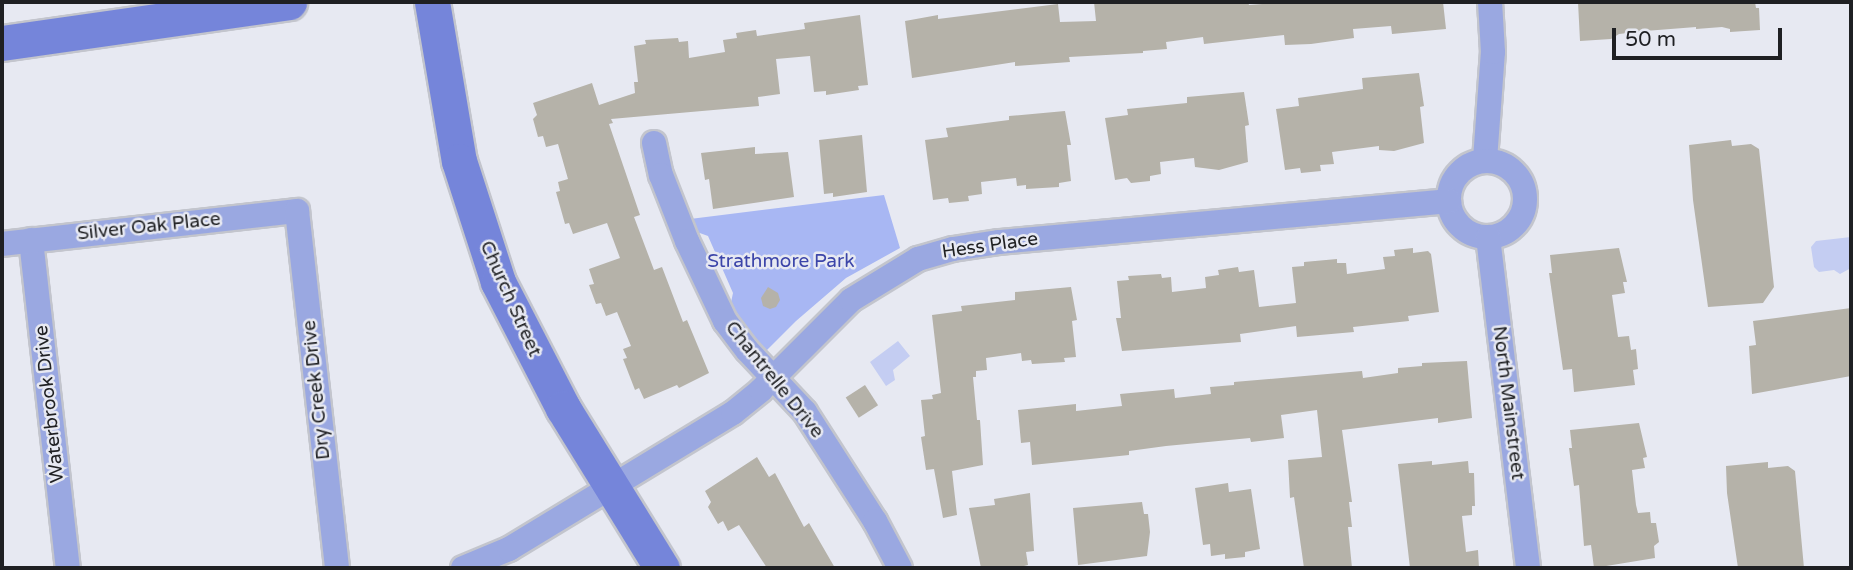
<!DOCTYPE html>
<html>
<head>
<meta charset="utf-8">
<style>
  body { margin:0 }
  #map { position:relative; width:1853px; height:570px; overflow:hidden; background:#e7e9f2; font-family:"Varela Round",sans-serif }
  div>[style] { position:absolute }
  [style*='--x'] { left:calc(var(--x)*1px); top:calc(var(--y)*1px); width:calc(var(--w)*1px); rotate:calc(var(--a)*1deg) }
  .green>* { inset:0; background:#a8b7f3 }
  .water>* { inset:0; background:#c4cdf2 }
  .building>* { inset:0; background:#b5b2a9; transform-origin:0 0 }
  .roads { filter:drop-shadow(2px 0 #c3c5cd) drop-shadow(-2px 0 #c3c5cd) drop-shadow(0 2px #c3c5cd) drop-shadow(0 -2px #c3c5cd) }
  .minor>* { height:24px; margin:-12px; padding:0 12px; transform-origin:12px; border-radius:12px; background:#9aa8e1 }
  .minor>.ring { margin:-12px; padding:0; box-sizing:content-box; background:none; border:24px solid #9aa8e1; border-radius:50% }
  .secondary>* { height:35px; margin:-17.5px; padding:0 17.5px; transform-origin:17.5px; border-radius:17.5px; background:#7585da }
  span { translate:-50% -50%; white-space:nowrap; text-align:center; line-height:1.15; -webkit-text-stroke:5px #e7e9f2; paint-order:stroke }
  .street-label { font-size:19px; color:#1f2023 }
  .park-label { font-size:19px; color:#3c45a9 }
  .frame { position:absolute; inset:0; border:4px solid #1f2023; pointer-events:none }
  .scale { position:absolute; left:1612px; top:28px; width:170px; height:32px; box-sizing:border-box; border:4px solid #1f2023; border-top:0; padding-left:9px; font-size:21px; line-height:24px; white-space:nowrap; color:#1f2023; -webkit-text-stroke:5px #e7e9f2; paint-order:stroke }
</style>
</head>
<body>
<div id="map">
  <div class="green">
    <i style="clip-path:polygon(884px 195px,900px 248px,846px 278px,796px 321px,764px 353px,730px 307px,733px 293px,708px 236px,697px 232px,690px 219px)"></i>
  </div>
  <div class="water">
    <i style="clip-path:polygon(1851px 237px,1851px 268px,1840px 274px,1834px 270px,1819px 272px,1814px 267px,1811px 247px,1816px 241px)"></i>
    <i style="clip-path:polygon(898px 341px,910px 356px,893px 370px,895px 380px,886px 386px,870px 362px)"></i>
  </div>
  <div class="building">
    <i style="clip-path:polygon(1094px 2px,1248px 2px,1249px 5px,1290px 2px,1443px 2px,1446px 29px,1392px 34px,1391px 26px,1353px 29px,1354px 38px,1311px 44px,1285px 45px,1284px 35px,1204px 44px,1203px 37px,1166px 42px,1167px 49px,1143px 51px,1143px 53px,1069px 57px,1070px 62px,1015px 66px,1015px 62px,912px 78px,905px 21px,938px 15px,938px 19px,1058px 4px,1060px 22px,1096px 21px)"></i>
    <i style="clip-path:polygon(1578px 2px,1755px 2px,1756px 8px,1759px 8px,1760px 30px,1730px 32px,1730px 29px,1722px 27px,1696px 29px,1696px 27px,1645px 31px,1619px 34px,1611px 39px,1580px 41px)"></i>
    <i style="clip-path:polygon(860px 15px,868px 85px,858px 86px,859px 90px,826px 95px,826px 91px,814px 92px,810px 56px,776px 59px,780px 94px,758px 97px,759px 106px,611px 119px,613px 123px,609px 124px,640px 215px,634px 217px,654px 270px,662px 267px,683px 322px,687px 320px,709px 373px,679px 388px,677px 385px,644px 399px,639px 388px,635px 390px,623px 359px,627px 358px,623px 349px,631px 346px,617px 312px,606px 316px,601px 303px,596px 304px,589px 285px,594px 284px,589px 269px,620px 258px,607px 223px,573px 234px,569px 223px,565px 224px,556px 192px,560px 191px,558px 182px,568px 179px,558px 144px,546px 147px,543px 136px,538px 137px,533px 119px,537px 115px,533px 103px,592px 83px,599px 105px,635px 93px,634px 82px,638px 82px,634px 46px,646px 44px,645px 40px,678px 38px,679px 42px,688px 41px,689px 58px,725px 52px,723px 40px,737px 38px,736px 33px,756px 30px,757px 36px,805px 29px,804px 23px)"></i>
    <i style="clip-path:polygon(1419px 73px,1424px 106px,1420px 107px,1424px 143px,1394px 151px,1379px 150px,1379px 146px,1332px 152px,1334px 164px,1320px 165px,1321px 171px,1301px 173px,1300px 168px,1285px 170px,1276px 109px,1299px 106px,1298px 98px,1363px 89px,1362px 78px)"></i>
    <i style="clip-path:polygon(1244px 92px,1249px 125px,1245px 126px,1248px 162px,1219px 170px,1195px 167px,1194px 158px,1160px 162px,1161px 174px,1150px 176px,1150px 181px,1131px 183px,1127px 178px,1115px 180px,1105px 118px,1128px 115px,1127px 109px,1187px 103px,1187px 97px)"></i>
    <i style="clip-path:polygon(1065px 111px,1071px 145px,1067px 145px,1071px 181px,1059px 183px,1059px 187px,1026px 189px,1026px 185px,1017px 186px,1016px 178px,981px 182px,982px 194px,968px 196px,969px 201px,949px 203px,948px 198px,933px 200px,925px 140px,948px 137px,946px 128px,1009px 120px,1009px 116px)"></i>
    <i style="clip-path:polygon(862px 135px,867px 192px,833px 197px,833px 193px,824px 194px,819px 140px)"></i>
    <i style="clip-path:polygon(1731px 140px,1732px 146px,1751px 144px,1759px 149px,1774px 287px,1763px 303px,1708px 307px,1693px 200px,1689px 145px)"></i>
    <i style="clip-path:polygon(755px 147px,755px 154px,788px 152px,794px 197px,713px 209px,709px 179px,705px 180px,701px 153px)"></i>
    <i style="clip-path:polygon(1413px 248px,1413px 253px,1428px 251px,1431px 254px,1439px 312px,1408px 316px,1409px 321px,1353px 327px,1354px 332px,1297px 337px,1296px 326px,1240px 334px,1241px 342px,1122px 351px,1116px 318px,1121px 318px,1117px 281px,1129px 280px,1128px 276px,1161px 274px,1162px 278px,1171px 277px,1172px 292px,1206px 288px,1205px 277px,1219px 275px,1218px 270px,1238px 267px,1239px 272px,1254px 270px,1259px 307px,1296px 303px,1292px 267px,1304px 266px,1304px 262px,1337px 259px,1337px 263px,1346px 263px,1347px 274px,1385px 269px,1383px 257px,1395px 256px,1394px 250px)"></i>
    <i style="clip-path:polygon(1619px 248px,1627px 282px,1623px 282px,1625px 293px,1612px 295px,1618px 337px,1629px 336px,1631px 350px,1636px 349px,1638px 369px,1633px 370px,1635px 385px,1574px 392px,1572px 369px,1563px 370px,1549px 273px,1552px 273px,1550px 255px)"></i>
    <i style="clip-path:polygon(768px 287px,778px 293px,780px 300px,776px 307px,770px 309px,763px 306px,761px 298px)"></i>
    <i style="clip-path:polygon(1071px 287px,1077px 320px,1072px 321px,1076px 357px,1064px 358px,1065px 362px,1032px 364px,1031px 360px,1022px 361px,1021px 353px,986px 358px,987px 370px,976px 371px,976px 377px,973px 377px,977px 420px,980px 420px,983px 465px,952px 471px,957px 515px,943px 518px,934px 469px,926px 470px,921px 437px,925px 436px,921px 400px,933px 399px,932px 395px,941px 393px,932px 315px,962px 311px,961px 306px,1015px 300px,1015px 292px)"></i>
    <i style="clip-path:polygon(1851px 308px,1851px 376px,1752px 394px,1749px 346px,1756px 345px,1753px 321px)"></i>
    <i style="clip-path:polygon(1467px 361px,1472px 418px,1438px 423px,1438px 418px,1342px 430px,1352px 502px,1349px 502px,1352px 527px,1348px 527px,1352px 568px,1304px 568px,1294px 497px,1290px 498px,1288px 460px,1322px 457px,1317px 410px,1281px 415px,1284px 438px,1251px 442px,1250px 438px,1166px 446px,1129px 451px,1129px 455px,1032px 465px,1030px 442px,1021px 443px,1018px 410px,1076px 404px,1076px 411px,1122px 406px,1120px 394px,1174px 389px,1175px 398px,1211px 394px,1210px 387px,1234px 385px,1234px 382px,1362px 371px,1363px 378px,1398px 373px,1398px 368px,1422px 366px,1422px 363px)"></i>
    <i style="left:865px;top:385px;width:24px;height:23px;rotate:57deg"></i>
    <i style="clip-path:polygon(1639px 423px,1647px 457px,1643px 458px,1645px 468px,1632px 470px,1636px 505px,1638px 513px,1650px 512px,1651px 523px,1656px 523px,1659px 542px,1654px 546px,1655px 558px,1594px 568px,1591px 545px,1584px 546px,1579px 485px,1574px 486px,1569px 448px,1572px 448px,1570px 430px)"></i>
    <i style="clip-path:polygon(757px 457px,769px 477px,775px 473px,804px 527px,809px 523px,835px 568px,767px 568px,739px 525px,728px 531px,723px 521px,718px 524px,708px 507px,711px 502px,705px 491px)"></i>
    <i style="clip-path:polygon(1432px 461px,1432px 465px,1468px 461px,1469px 473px,1474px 473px,1475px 506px,1472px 506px,1472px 515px,1462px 516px,1466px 552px,1478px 550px,1479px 568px,1410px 568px,1398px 464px)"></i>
    <i style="clip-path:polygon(1768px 462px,1768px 468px,1788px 466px,1795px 471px,1804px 568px,1738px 568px,1727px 493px,1726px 466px)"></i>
    <i style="clip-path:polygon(1228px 483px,1229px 492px,1251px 489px,1260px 549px,1245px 552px,1245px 557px,1225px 559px,1225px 554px,1211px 556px,1210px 544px,1203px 545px,1195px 488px)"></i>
    <i style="clip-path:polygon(1030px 493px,1034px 551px,1026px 552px,1028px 565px,1016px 568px,981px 568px,969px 508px,995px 505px,994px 499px)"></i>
    <i style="clip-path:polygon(1142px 502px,1144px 514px,1148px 514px,1150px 532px,1147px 556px,1078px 565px,1073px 508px)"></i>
  </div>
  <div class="roads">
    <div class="minor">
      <i style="--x:654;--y:143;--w:33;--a:78"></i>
      <i style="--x:661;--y:175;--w:71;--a:68.5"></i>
      <i style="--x:687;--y:241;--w:89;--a:64.6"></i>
      <i style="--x:725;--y:321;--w:36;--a:53"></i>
      <i style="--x:747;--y:350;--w:85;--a:46.9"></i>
      <i style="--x:805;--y:412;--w:130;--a:57.3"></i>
      <i style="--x:875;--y:521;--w:53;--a:62"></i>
      <i style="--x:1485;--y:160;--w:108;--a:-85.8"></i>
      <i style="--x:1493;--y:52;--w:50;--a:-93.4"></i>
      <i class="ring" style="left:1449px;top:161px;width:52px;height:52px"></i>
      <i style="--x:1488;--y:237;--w:333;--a:83.1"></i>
      <i style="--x:31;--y:240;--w:330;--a:83.6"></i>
      <i style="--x:2;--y:244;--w:297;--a:-6.4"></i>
      <i style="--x:297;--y:211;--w:359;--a:83.6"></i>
      <i style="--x:463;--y:568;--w:50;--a:-22.4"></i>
      <i style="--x:509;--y:549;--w:262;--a:-31.3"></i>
      <i style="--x:733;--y:413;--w:36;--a:-39"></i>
      <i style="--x:761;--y:390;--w:127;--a:-45"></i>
      <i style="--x:851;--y:300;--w:79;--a:-31.5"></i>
      <i style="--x:918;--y:259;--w:36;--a:-16"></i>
      <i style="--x:953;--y:249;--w:47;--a:-8.7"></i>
      <i style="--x:999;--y:242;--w:452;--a:-5.2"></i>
    </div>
    <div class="secondary">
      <i style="--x:432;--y:2;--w:161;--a:80.4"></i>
      <i style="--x:459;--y:161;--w:127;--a:72.1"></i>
      <i style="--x:498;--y:282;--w:142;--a:62.7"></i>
      <i style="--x:563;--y:408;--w:188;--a:58.3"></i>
      <i style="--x:2;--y:43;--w:290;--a:-8.1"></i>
    </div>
  </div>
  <div class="street-label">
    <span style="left:149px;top:227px;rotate:-6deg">Silver Oak Place</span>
    <span style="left:990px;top:246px;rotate:-8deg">Hess Place</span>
    <span style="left:510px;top:299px;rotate:66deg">Church Street</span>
    <span style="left:774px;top:380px;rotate:51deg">Chantrelle Drive</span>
    <span style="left:317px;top:390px;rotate:-96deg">Dry Creek Drive</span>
    <span style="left:1508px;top:403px;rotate:83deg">North Mainstreet</span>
    <span style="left:50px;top:404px;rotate:-96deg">Waterbrook Drive</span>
  </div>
  <div class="park-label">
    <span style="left:781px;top:262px">Strathmore Park</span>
  </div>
  <div class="frame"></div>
  <div class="scale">50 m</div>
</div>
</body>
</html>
